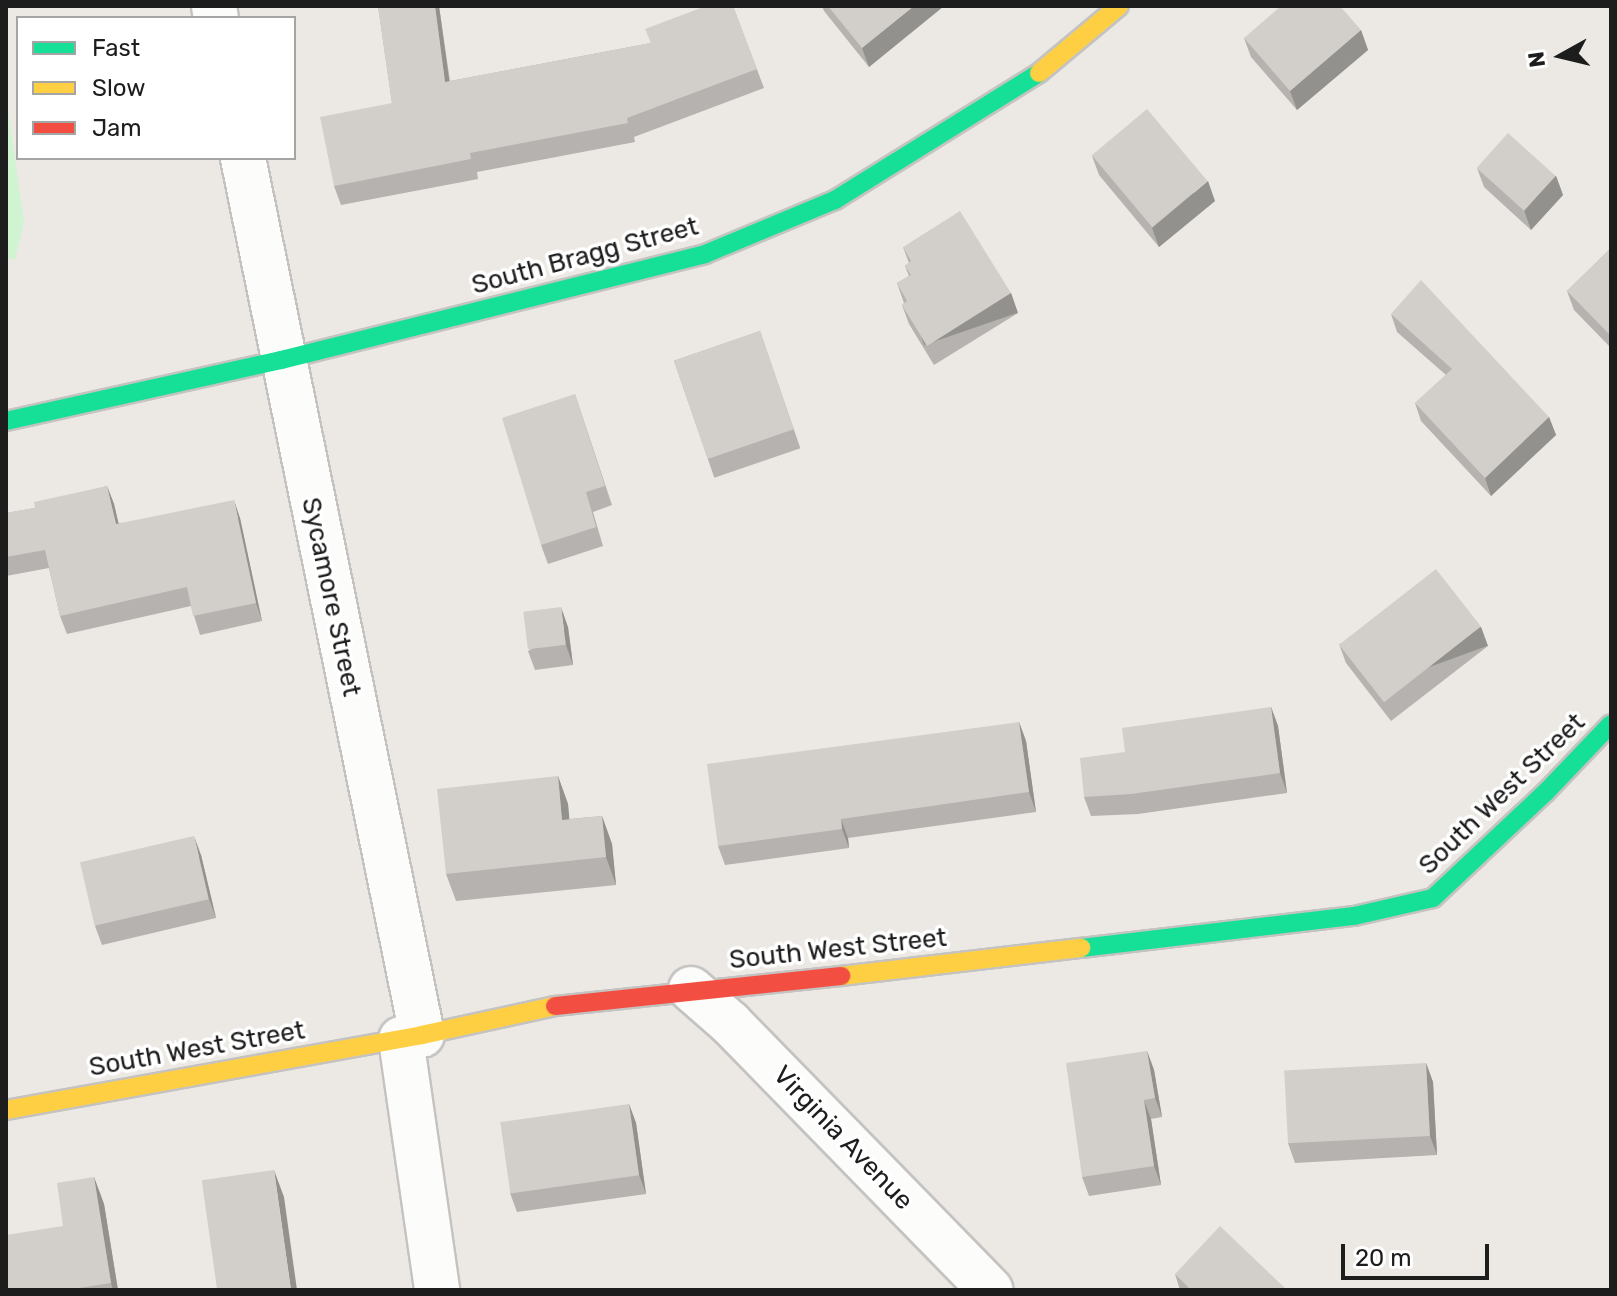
<!DOCTYPE html>
<html>
<head>
<meta charset="utf-8">
<style>
  body { margin:0 }
  #map { position:relative; width:1617px; height:1296px; overflow:hidden; background:#ece9e4; font-family:Rubik,sans-serif }
  div>[style] { position:absolute }
  [style*='--x'] { left:calc(var(--x)*1px); top:calc(var(--y)*1px); width:calc(var(--w)*1px); rotate:calc(var(--a)*1deg) }
  .park>* { inset:0; background:#d0f4d1 }
  .roads { filter:drop-shadow(2px 0 #c4c3c1) drop-shadow(-2px 0 #c4c3c1) drop-shadow(0 2px #c4c3c1) drop-shadow(0 -2px #c4c3c1) }
  .street>* { height:44px; margin:-22px; padding:0 22px; transform-origin:22px; border-radius:22px; background:#fcfcfb }
  .fast>* { height:18px; margin:-9px; padding:0 9px; transform-origin:9px; border-radius:9px; background:#16e098 }
  .slow>* { height:18px; margin:-9px; padding:0 9px; transform-origin:9px; border-radius:9px; background:#ffcf43 }
  .jam>* { height:18px; margin:-9px; padding:0 9px; transform-origin:9px; border-radius:9px; background:#f24e42 }
  .wall>* { inset:0; background:#b5b2af; transform-origin:0 0 }
  .shaded-wall>* { inset:0; background:#93918e; transform-origin:0 0 }
  .building>* { inset:0; background:#d2cfcb; transform-origin:0 0 }
  span { translate:-50% -50%; white-space:nowrap; text-align:center; line-height:1.15; -webkit-text-stroke:7px #fff; paint-order:stroke }
  .street-label { font-size:26px; color:#1d1d1d }
  .frame { position:absolute; inset:0; border:8px solid #1d1d1d; pointer-events:none }
  .legend { position:absolute; left:16px; top:16px; width:280px; height:144px; box-sizing:border-box; background:#fff; border:2px solid #a5a5a5; margin:0; padding:10px 14px; list-style:none; font-size:24px; color:#1d1d1d }
  .legend li { display:flex; align-items:center; gap:16px; height:40px }
  .legend b { width:40px; border:2px solid #a5a5a5 }
  .north { position:absolute; left:1521px; top:16px; width:80px; height:80px; -webkit-text-stroke:6px #fff; paint-order:stroke; rotate:262deg; font-size:22px; font-weight:700; line-height:32px; text-align:center; color:#1d1d1d }
  .north::after { content:''; display:block; margin:auto; width:28px; height:36px; background:#1d1d1d; clip-path:polygon(50% 0,100% 100%,50% 72%,0 100%) }
  .scale { position:absolute; left:1341px; top:1244px; width:148px; height:36px; box-sizing:border-box; border:4px solid #1d1d1d; border-top:0; padding-left:10px; font-size:24px; line-height:28px; white-space:nowrap; color:#1d1d1d; -webkit-text-stroke:6px #fff; paint-order:stroke }
</style>
</head>
<body>
<div id="map">
  <div class="park">
    <i style="clip-path:polygon(6px 96px,24px 222px,15px 259px,6px 260px)"></i>
  </div>
  <div class="roads">
    <div class="street">
      <i style="--x:214;--y:6;--w:12;--a:81"></i>
      <i style="--x:243;--y:158;--w:895;--a:78.46"></i>
      <i style="--x:691;--y:989;--w:52;--a:41.1"></i>
      <i style="--x:730;--y:1023;--w:373;--a:45.7"></i>
      <i style="--x:401;--y:1039;--w:254;--a:81.8"></i>
    </div>
    <div class="fast">
      <i style="--x:6;--y:421;--w:282;--a:-12.5"></i>
      <i style="--x:281;--y:360;--w:437;--a:-14"></i>
      <i style="--x:705;--y:254;--w:141;--a:-22.6"></i>
      <i style="--x:835;--y:200;--w:240;--a:-31.9"></i>
      <i style="--x:1081;--y:948;--w:275;--a:-6.7"></i>
      <i style="--x:1354;--y:916;--w:81;--a:-12.8"></i>
      <i style="--x:1433;--y:898;--w:154;--a:-43.2"></i>
      <i style="--x:1545;--y:793;--w:95;--a:-46.3"></i>
    </div>
    <div class="slow">
      <i style="--x:1039;--y:73;--w:104;--a:-39.9"></i>
      <i style="--x:841;--y:976;--w:242;--a:-6.7"></i>
      <i style="--x:6;--y:1110;--w:423;--a:-10.2"></i>
      <i style="--x:422;--y:1035;--w:136;--a:-12.3"></i>
    </div>
    <div class="jam">
      <i style="--x:555;--y:1006;--w:288;--a:-6"></i>
    </div>
  </div>
  <div class="wall">
    <i style="clip-path:polygon(378px 6px,439px 6px,450px 81px,651px 43px,733px 6px,764px 88px,634px 137px,635px 142px,477px 172px,478px 179px,341px 205px,334px 186px,392px 103px)"></i>
    <i style="clip-path:polygon(822px 6px,944px 6px,869px 67px,824px 11px)"></i>
    <i style="clip-path:polygon(1361px 30px,1368px 50px,1297px 110px,1251px 57px,1244px 38px)"></i>
    <i style="clip-path:polygon(1092px 156px,1215px 201px,1159px 247px,1099px 175px)"></i>
    <i style="clip-path:polygon(1477px 168px,1556px 176px,1563px 195px,1531px 230px,1484px 187px)"></i>
    <i style="clip-path:polygon(903px 247px,1011px 293px,1018px 313px,934px 365px,909px 324px,902px 305px,904px 303px,897px 283px,909px 276px,905px 266px,909px 263px)"></i>
    <i style="clip-path:polygon(1611px 248px,1611px 348px,1574px 310px,1567px 291px)"></i>
    <i style="clip-path:polygon(1391px 314px,1549px 417px,1556px 435px,1491px 496px,1421px 421px,1415px 403px,1446px 375px,1397px 332px)"></i>
    <i style="left:760px;top:331px;width:124px;height:91px;rotate:71deg"></i>
    <i style="clip-path:polygon(575px 394px,612px 505px,593px 512px,603px 546px,548px 564px,541px 545px)"></i>
    <i style="clip-path:polygon(107px 486px,114px 504px,118px 523px,240px 518px,262px 621px,200px 635px,191px 606px,67px 634px,60px 616px,49px 568px,6px 576px,6px 513px,35px 508px)"></i>
    <i style="clip-path:polygon(568px 627px,573px 665px,535px 670px,528px 651px)"></i>
    <i style="clip-path:polygon(1481px 627px,1488px 646px,1391px 721px,1346px 663px,1339px 644px)"></i>
    <i style="clip-path:polygon(1271px 707px,1278px 726px,1287px 793px,1138px 814px,1091px 816px,1084px 797px,1125px 752px)"></i>
    <i style="clip-path:polygon(1019px 722px,1026px 741px,1036px 812px,848px 838px,849px 848px,725px 865px,718px 846px)"></i>
    <i style="clip-path:polygon(558px 776px,568px 804px,569px 819px,602px 816px,612px 844px,616px 885px,456px 901px,446px 874px)"></i>
    <i style="clip-path:polygon(201px 855px,216px 918px,102px 945px,95px 926px)"></i>
    <i style="clip-path:polygon(1147px 1051px,1154px 1070px,1162px 1117px,1151px 1119px,1161px 1185px,1089px 1196px,1082px 1177px)"></i>
    <i style="clip-path:polygon(1426px 1063px,1433px 1082px,1437px 1155px,1295px 1163px,1288px 1143px)"></i>
    <i style="clip-path:polygon(629px 1104px,636px 1123px,646px 1194px,517px 1212px,510px 1193px)"></i>
    <i style="clip-path:polygon(94px 1177px,104px 1204px,118px 1290px,6px 1290px,63px 1226px)"></i>
    <i style="clip-path:polygon(1175px 1274px,1287px 1290px,1180px 1290px)"></i>
  </div>
  <div class="shaded-wall">
    <i style="clip-path:polygon(435px 6px,439px 6px,452px 101px,445px 82px)"></i>
    <i style="clip-path:polygon(914px 6px,944px 6px,869px 67px,862px 48px)"></i>
    <i style="clip-path:polygon(1361px 30px,1368px 50px,1297px 110px,1290px 91px)"></i>
    <i style="clip-path:polygon(1556px 176px,1563px 195px,1531px 230px,1524px 210px)"></i>
    <i style="clip-path:polygon(1208px 181px,1215px 201px,1159px 247px,1152px 228px)"></i>
    <i style="left:1011px;top:293px;width:21px;height:99px;rotate:71deg"></i>
    <i style="clip-path:polygon(1549px 417px,1556px 435px,1491px 496px,1485px 478px)"></i>
    <i style="clip-path:polygon(107px 486px,114px 504px,123px 542px,116px 524px)"></i>
    <i style="clip-path:polygon(234px 500px,240px 518px,262px 621px,256px 603px)"></i>
    <i style="clip-path:polygon(561px 607px,568px 627px,573px 665px,566px 645px)"></i>
    <i style="left:1481px;top:627px;width:20px;height:123px;rotate:70deg"></i>
    <i style="clip-path:polygon(1271px 707px,1278px 726px,1287px 793px,1280px 773px)"></i>
    <i style="clip-path:polygon(1019px 722px,1026px 741px,1036px 812px,1029px 792px)"></i>
    <i style="clip-path:polygon(558px 776px,568px 804px,572px 847px,562px 820px)"></i>
    <i style="clip-path:polygon(602px 816px,612px 844px,616px 885px,606px 857px)"></i>
    <i style="clip-path:polygon(841px 819px,848px 838px,849px 848px,842px 829px)"></i>
    <i style="clip-path:polygon(194px 836px,201px 855px,216px 918px,209px 899px)"></i>
    <i style="clip-path:polygon(1147px 1051px,1154px 1070px,1162px 1117px,1155px 1098px)"></i>
    <i style="clip-path:polygon(1426px 1063px,1433px 1082px,1437px 1155px,1430px 1136px)"></i>
    <i style="clip-path:polygon(1144px 1100px,1151px 1119px,1161px 1185px,1154px 1166px)"></i>
    <i style="clip-path:polygon(629px 1104px,636px 1123px,646px 1194px,639px 1175px)"></i>
    <i style="clip-path:polygon(274px 1170px,284px 1197px,297px 1290px,291px 1290px)"></i>
    <i style="clip-path:polygon(94px 1177px,104px 1204px,118px 1290px,113px 1290px,111px 1283px)"></i>
  </div>
  <div class="building">
    <i style="clip-path:polygon(378px 6px,435px 6px,445px 82px,651px 43px,645px 29px,706px 6px,733px 6px,757px 69px,627px 118px,628px 123px,470px 153px,471px 159px,334px 186px,320px 117px,392px 103px)"></i>
    <i style="clip-path:polygon(828px 6px,914px 6px,862px 48px)"></i>
    <i style="clip-path:polygon(1281px 6px,1340px 6px,1361px 30px,1290px 91px,1244px 38px)"></i>
    <i style="left:1147px;top:109px;width:94px;height:72px;rotate:50deg"></i>
    <i style="left:1508px;top:133px;width:64px;height:47px;rotate:42deg"></i>
    <i style="clip-path:polygon(960px 211px,1011px 293px,927px 346px,902px 305px,907px 301px,897px 283px,911px 275px,905px 266px,911px 261px,903px 247px)"></i>
    <i style="clip-path:polygon(1611px 248px,1611px 336px,1567px 291px)"></i>
    <i style="clip-path:polygon(1421px 280px,1549px 417px,1485px 478px,1415px 403px,1452px 369px,1391px 314px)"></i>
    <i style="left:760px;top:331px;width:104px;height:91px;rotate:71deg"></i>
    <i style="clip-path:polygon(575px 394px,605px 486px,586px 492px,596px 527px,541px 545px,502px 418px)"></i>
    <i style="clip-path:polygon(107px 486px,116px 524px,234px 500px,256px 603px,193px 616px,187px 587px,60px 616px,45px 550px,6px 557px,6px 513px,35px 508px,34px 502px)"></i>
    <i style="left:1436px;top:569px;width:73px;height:123px;rotate:52deg"></i>
    <i style="left:561px;top:607px;width:38px;height:38px;rotate:83deg"></i>
    <i style="clip-path:polygon(1271px 707px,1280px 773px,1131px 794px,1084px 797px,1080px 758px,1125px 752px,1122px 728px)"></i>
    <i style="clip-path:polygon(1019px 722px,1029px 792px,841px 819px,842px 829px,718px 846px,707px 764px)"></i>
    <i style="clip-path:polygon(558px 776px,562px 820px,602px 816px,606px 857px,446px 874px,437px 789px)"></i>
    <i style="left:194px;top:836px;width:65px;height:117px;rotate:77deg"></i>
    <i style="clip-path:polygon(1147px 1051px,1155px 1098px,1144px 1100px,1154px 1166px,1082px 1177px,1066px 1063px)"></i>
    <i style="left:1426px;top:1063px;width:73px;height:142px;rotate:87deg"></i>
    <i style="left:629px;top:1104px;width:72px;height:130px;rotate:82deg"></i>
    <i style="left:274px;top:1170px;width:121px;height:73px;rotate:82deg"></i>
    <i style="clip-path:polygon(94px 1177px,111px 1283px,67px 1290px,6px 1290px,6px 1235px,63px 1226px,57px 1183px)"></i>
    <i style="clip-path:polygon(1220px 1226px,1287px 1290px,1191px 1290px,1175px 1274px)"></i>
  </div>
  <div class="street-label">
    <span style="left:585px;top:256px;rotate:-15deg">South Bragg Street</span>
    <span style="left:331px;top:597px;rotate:78deg">Sycamore Street</span>
    <span style="left:1502px;top:794px;rotate:-44deg">South West Street</span>
    <span style="left:838px;top:949px;rotate:-6deg">South West Street</span>
    <span style="left:197px;top:1049px;rotate:-10deg">South West Street</span>
    <span style="left:843px;top:1138px;rotate:46deg">Virginia Avenue</span>
  </div>
  <div class="frame"></div>
  <ul class="legend">
  <li><b style="height:10px;background:#16e098"></b>Fast</li>
  <li><b style="height:10px;background:#ffcf43"></b>Slow</li>
  <li><b style="height:10px;background:#f24e42"></b>Jam</li>
  </ul>
  <div class="north">N</div>
  <div class="scale">20 m</div>
</div>
</body>
</html>
